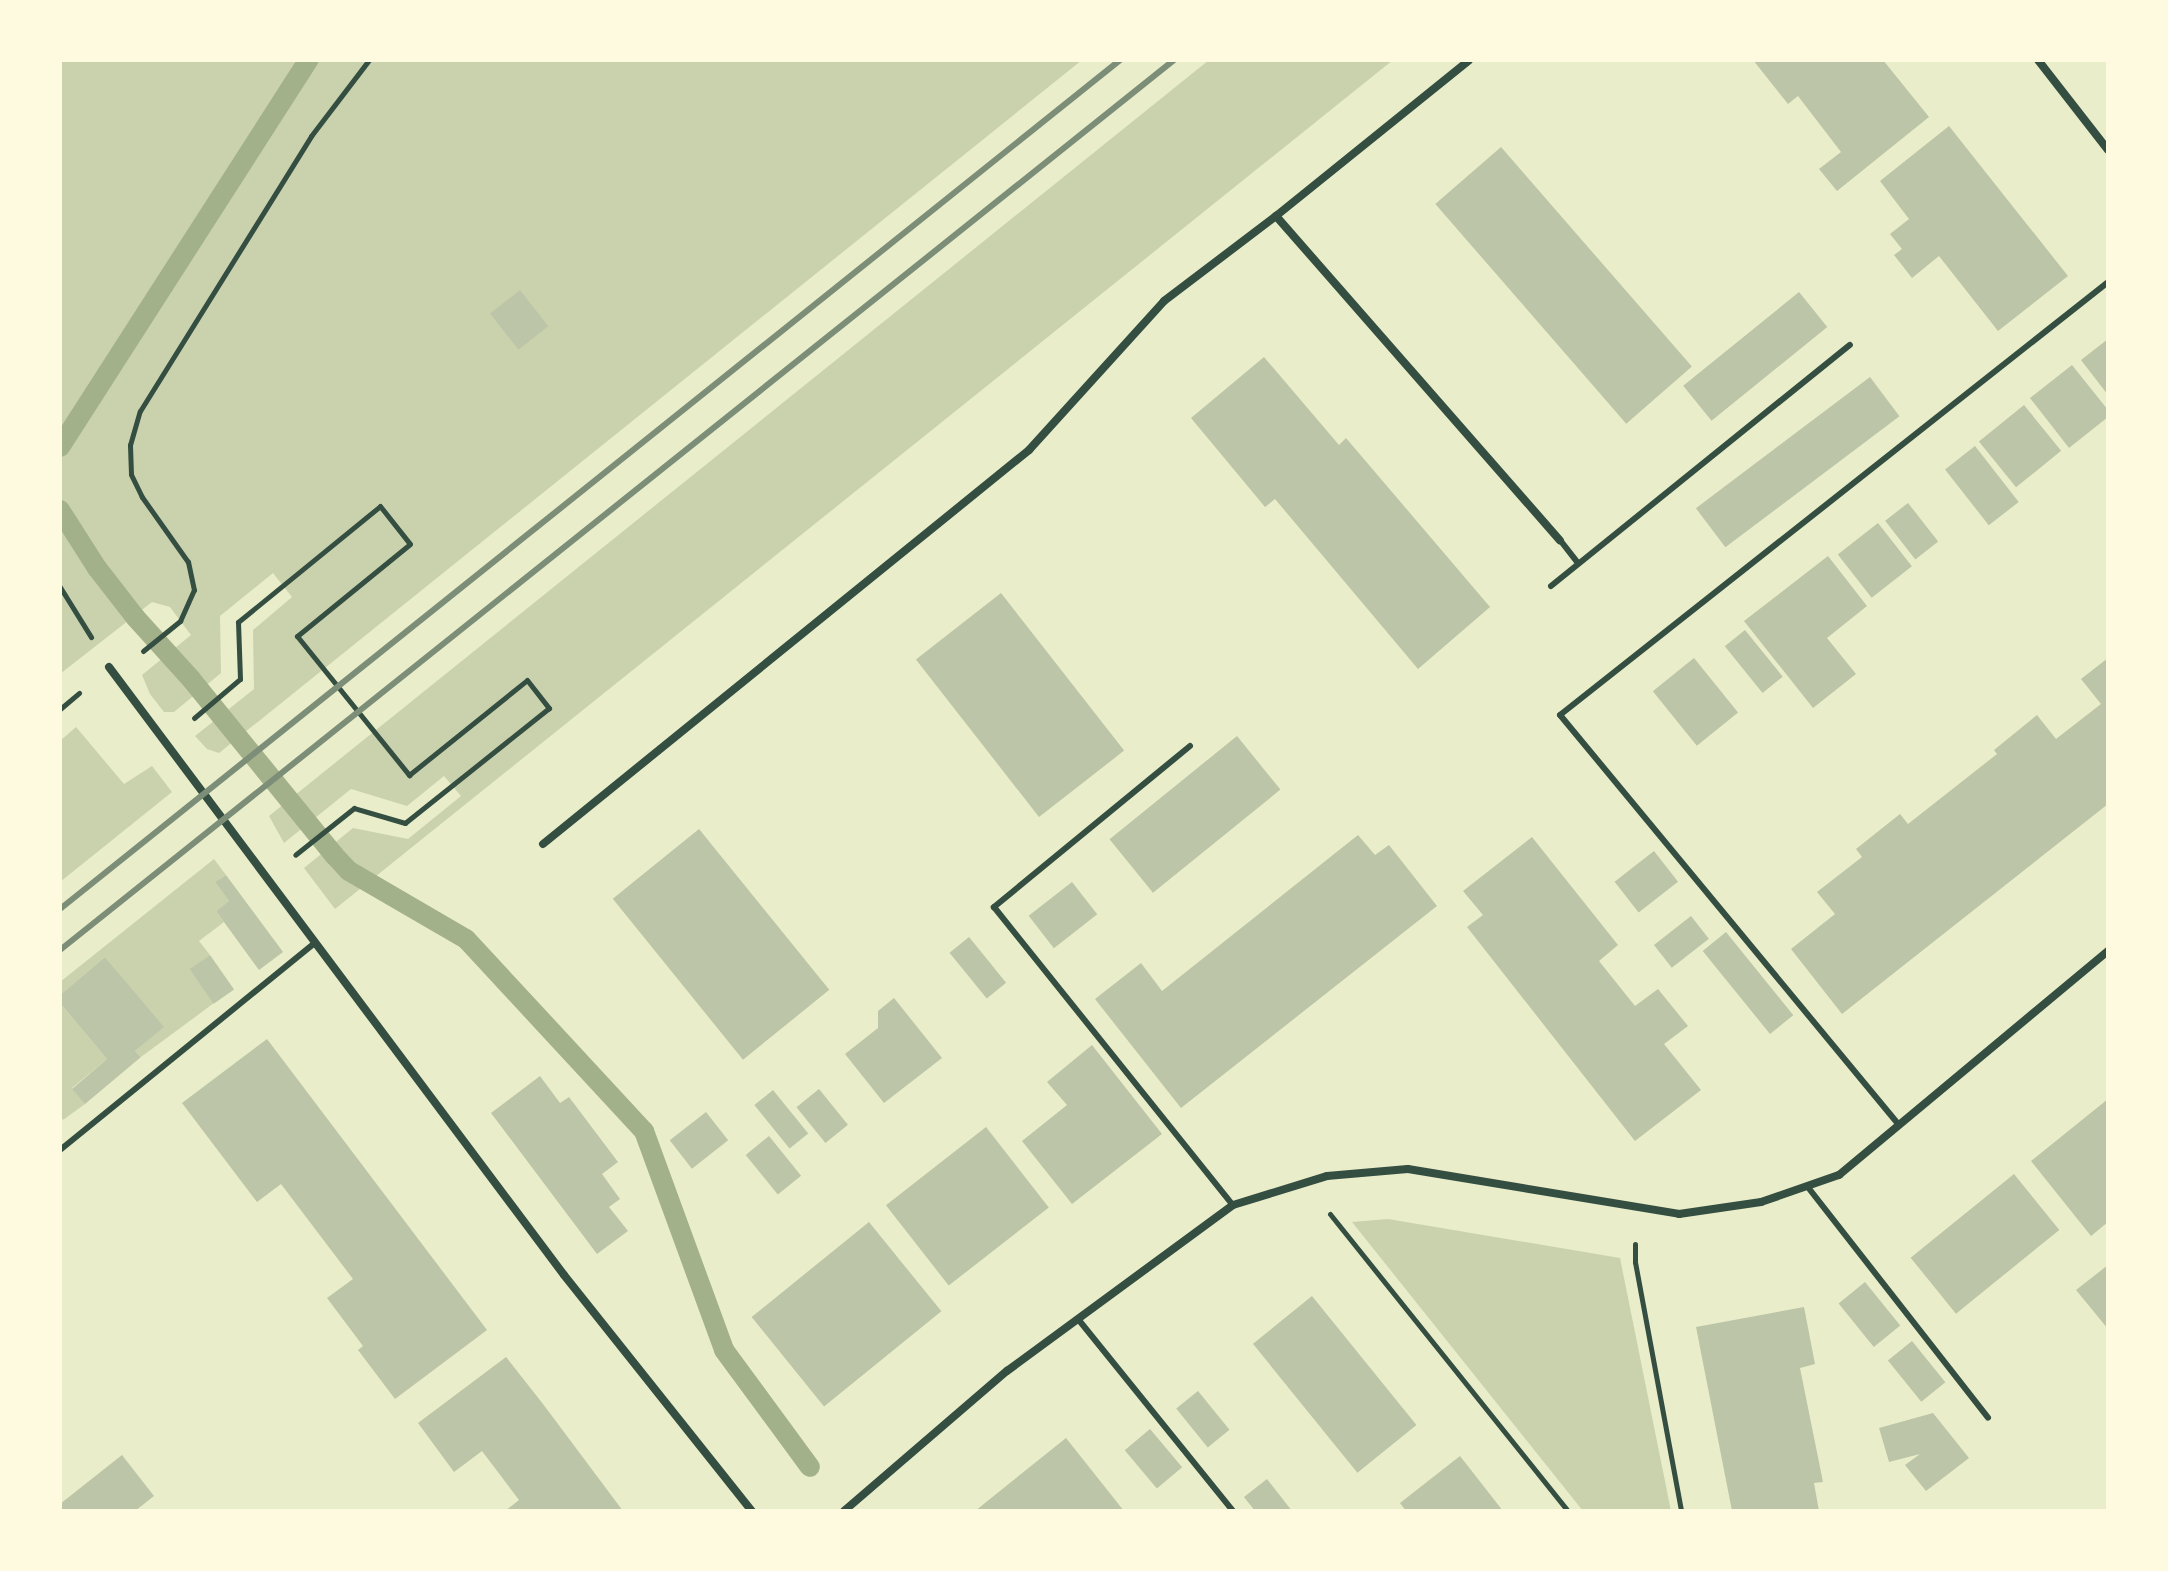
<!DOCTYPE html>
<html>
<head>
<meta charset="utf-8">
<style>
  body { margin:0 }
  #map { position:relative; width:2168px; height:1571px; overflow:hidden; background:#e9edc9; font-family:"Sofia Sans Condensed",sans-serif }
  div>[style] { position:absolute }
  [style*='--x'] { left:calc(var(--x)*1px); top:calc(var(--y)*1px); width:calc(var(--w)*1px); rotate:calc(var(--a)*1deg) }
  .green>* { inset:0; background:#cad2ad }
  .stream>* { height:20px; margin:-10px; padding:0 10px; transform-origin:10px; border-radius:10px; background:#a3b18a }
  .building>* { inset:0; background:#bcc5a7; transform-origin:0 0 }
  .path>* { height:5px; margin:-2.5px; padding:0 2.5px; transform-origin:2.5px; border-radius:2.5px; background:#344e41 }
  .service>* { height:6px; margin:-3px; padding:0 3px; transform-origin:3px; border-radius:3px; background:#344e41 }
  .minor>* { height:8px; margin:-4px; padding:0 4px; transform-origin:4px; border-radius:4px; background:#344e41 }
  .rail>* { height:6px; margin:-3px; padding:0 3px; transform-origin:3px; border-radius:3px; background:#7c8e77 }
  span { translate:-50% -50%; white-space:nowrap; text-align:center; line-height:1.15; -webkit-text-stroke:7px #fefae0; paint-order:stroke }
  .frame { position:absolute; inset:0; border:62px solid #fefae0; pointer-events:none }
</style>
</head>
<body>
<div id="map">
  <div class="green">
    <i style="clip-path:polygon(60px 60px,1082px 60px,219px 753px,207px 749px,195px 736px,254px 689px,253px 630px,292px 597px,273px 573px,220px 616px,221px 673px,174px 712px,164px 712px,150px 694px,142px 675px,191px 635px,170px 607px,152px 602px,60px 674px)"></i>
    <i style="clip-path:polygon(1209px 60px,1393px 60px,335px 909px,304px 868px,353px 828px,408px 839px,461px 796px,444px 776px,407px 806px,351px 789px,284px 843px,269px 816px)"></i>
    <i style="clip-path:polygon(76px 727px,124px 784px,152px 766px,172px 792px,60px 882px,60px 741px)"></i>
    <i style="clip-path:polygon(214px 859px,226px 875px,215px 882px,229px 901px,216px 911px,224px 922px,199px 941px,210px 955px,190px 970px,214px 1003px,141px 1057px,135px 1051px,163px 1027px,105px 957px,60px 995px,60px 982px)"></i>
    <i style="clip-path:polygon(60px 1003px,107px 1059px,72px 1088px,85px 1104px,63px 1120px,60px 1115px)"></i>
    <i style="clip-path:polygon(1388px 1219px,1620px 1258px,1671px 1511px,1583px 1511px,1352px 1222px)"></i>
  </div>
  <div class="stream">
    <i style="--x:60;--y:447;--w:460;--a:-57.3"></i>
    <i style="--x:60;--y:510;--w:69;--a:57.5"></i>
    <i style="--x:97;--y:568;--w:62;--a:52.2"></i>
    <i style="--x:135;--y:617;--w:84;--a:47.9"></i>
    <i style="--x:191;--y:679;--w:227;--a:50.9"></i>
    <i style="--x:334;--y:855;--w:22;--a:47"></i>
    <i style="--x:349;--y:871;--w:135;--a:30.2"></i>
    <i style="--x:466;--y:939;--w:262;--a:47.2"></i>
    <i style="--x:644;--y:1131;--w:233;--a:69.9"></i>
    <i style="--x:724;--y:1350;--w:145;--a:53.7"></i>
  </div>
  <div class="building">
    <i style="clip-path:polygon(1753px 60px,1883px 60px,1929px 117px,1837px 191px,1819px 169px,1841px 152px,1798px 96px,1788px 104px)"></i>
    <i style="clip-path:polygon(1949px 126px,2068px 276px,1998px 331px,1939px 256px,1912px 278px,1894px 255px,1902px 249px,1890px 234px,1909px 219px,1880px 181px)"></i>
    <i style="left:1501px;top:147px;width:291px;height:87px;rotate:49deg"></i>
    <i style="left:520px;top:290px;width:46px;height:38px;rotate:52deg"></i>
    <i style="left:1799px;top:292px;width:45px;height:149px;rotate:51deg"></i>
    <i style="clip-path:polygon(2108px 339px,2108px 395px,2081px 360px)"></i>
    <i style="clip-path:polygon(1264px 357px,1339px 445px,1346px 438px,1490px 607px,1418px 669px,1275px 499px,1265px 507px,1191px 418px)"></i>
    <i style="clip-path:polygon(2072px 365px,2108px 410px,2108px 417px,2069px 448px,2030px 398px)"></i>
    <i style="left:1870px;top:377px;width:49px;height:218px;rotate:53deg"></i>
    <i style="left:2024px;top:405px;width:59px;height:58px;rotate:51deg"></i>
    <i style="left:1975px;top:446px;width:71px;height:38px;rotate:52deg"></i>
    <i style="left:1908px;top:503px;width:49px;height:29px;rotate:52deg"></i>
    <i style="left:1878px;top:523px;width:55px;height:51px;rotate:52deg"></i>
    <i style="clip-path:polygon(1828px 556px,1867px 606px,1827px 638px,1856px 674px,1813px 708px,1744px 621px)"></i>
    <i style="left:1001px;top:593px;width:200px;height:108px;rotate:52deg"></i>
    <i style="left:1745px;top:630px;width:60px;height:26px;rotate:51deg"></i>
    <i style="left:1694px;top:658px;width:70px;height:53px;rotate:51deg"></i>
    <i style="clip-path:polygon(2108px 658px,2108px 804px,1842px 1014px,1791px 949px,1835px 914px,1817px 892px,1862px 857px,1856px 849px,1900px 814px,1908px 824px,1997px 754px,1994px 750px,2037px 715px,2056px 739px,2101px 704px,2081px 679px)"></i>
    <i style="left:1237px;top:736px;width:69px;height:164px;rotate:51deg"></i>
    <i style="left:699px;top:829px;width:207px;height:111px;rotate:51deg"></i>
    <i style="clip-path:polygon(1358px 835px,1375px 855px,1389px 845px,1437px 906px,1181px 1108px,1095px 999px,1141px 963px,1162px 991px)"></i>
    <i style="clip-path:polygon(1532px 837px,1618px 945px,1599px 961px,1635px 1006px,1658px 989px,1688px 1026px,1664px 1044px,1701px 1090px,1635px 1141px,1467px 927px,1483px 915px,1463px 891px)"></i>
    <i style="left:1654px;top:851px;width:39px;height:50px;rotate:52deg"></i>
    <i style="clip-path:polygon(226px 875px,283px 952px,259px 970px,216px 911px,229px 901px,215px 882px)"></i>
    <i style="left:1072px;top:882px;width:41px;height:55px;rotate:52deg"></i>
    <i style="left:1691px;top:916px;width:29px;height:47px;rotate:52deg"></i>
    <i style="left:1726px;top:932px;width:107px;height:30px;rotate:51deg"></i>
    <i style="left:969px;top:937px;width:59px;height:25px;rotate:51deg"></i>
    <i style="left:210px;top:955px;width:42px;height:25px;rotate:55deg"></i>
    <i style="clip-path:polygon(105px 957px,164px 1027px,135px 1051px,141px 1057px,85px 1104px,72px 1089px,107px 1059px,60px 1003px,60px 995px)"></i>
    <i style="clip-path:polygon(894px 998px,942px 1058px,884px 1103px,845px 1054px,878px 1028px,878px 1011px)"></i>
    <i style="clip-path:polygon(267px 1039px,487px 1330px,395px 1399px,358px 1350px,363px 1346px,327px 1298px,353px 1279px,281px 1184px,257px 1202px,182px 1103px)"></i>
    <i style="clip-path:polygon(1092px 1045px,1162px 1134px,1072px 1204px,1022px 1141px,1067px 1105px,1047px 1082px)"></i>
    <i style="clip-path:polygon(540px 1076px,560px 1103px,569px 1097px,618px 1162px,602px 1174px,620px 1199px,609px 1207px,628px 1231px,597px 1254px,491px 1113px)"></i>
    <i style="left:819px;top:1089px;width:46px;height:29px;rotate:51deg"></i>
    <i style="left:773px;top:1090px;width:56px;height:24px;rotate:51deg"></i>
    <i style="clip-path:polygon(2108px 1099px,2108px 1222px,2091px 1236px,2031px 1161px)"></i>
    <i style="left:706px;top:1112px;width:36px;height:46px;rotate:52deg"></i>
    <i style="left:986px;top:1127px;width:102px;height:127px;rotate:52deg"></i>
    <i style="left:769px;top:1136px;width:51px;height:30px;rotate:51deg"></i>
    <i style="left:2014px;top:1174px;width:72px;height:133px;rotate:51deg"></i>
    <i style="left:869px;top:1222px;width:115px;height:151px;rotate:51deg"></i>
    <i style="clip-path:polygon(2108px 1265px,2108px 1329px,2076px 1290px)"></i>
    <i style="left:1865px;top:1282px;width:56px;height:34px;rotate:51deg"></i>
    <i style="left:1312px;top:1296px;width:166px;height:76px;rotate:51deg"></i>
    <i style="clip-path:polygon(1804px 1307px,1815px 1364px,1800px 1368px,1823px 1482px,1814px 1483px,1819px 1511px,1732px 1511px,1696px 1327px)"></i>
    <i style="left:1912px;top:1341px;width:53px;height:31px;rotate:51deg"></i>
    <i style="clip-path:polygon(506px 1357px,543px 1404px,623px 1511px,505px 1511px,519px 1500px,482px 1451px,454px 1472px,418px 1423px)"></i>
    <i style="left:1198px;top:1391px;width:50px;height:28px;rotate:51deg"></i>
    <i style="clip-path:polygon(1933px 1413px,1969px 1458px,1926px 1491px,1905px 1465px,1920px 1454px,1889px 1462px,1879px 1428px)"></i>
    <i style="left:1150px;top:1429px;width:50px;height:33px;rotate:50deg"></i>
    <i style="clip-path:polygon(1066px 1438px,1124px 1511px,975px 1511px)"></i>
    <i style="clip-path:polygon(122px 1455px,154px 1496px,135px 1511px,61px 1511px,60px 1504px)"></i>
    <i style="clip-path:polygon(1460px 1456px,1503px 1511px,1406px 1511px,1400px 1503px)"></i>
    <i style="clip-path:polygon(1267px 1479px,1292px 1511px,1255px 1511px,1244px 1497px)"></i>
  </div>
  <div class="path">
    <i style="--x:60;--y:587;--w:59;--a:58.2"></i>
    <i style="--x:143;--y:651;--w:48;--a:-39"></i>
    <i style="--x:180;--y:621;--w:34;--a:-66"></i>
    <i style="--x:194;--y:590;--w:29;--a:-102"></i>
    <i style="--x:188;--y:562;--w:80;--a:-125.3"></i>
    <i style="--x:142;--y:497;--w:25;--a:-116"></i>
    <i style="--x:131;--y:474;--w:29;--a:-92"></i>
    <i style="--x:130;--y:445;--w:35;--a:-74"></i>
    <i style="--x:140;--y:411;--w:324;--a:-58.1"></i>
    <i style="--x:311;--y:136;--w:96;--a:-52.7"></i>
    <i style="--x:60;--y:709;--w:25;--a:-40"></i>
    <i style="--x:194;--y:718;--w:60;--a:-40.3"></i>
    <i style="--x:240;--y:679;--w:57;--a:-92"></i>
    <i style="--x:238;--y:622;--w:183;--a:-39.2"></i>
    <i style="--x:380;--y:506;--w:48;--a:51.7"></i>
    <i style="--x:410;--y:544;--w:146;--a:140.8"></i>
    <i style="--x:297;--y:636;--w:179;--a:51.1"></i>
    <i style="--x:409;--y:775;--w:151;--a:-38.8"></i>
    <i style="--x:527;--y:680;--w:36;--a:52"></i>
    <i style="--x:549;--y:708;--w:184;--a:141.4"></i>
    <i style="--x:405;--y:823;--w:53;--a:-163.6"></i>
    <i style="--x:354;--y:808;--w:75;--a:141.5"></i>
    <i style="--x:1330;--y:1214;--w:381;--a:51.3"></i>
    <i style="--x:1635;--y:1244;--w:18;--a:90"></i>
    <i style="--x:1635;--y:1262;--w:253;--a:79.5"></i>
  </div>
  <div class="service">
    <i style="--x:1560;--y:540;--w:29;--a:52"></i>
    <i style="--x:1551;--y:586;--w:384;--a:-38.9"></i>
    <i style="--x:1190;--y:746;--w:254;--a:140.6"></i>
    <i style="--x:994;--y:907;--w:382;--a:51.3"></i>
    <i style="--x:1899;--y:1125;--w:532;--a:-129.58"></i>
    <i style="--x:1560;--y:715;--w:698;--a:-38.31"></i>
    <i style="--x:60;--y:1150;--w:328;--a:-39.1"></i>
    <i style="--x:1807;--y:1186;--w:294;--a:52"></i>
    <i style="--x:1078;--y:1319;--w:247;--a:51.1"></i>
  </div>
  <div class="minor">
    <i style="--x:2038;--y:60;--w:114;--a:52.1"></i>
    <i style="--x:1276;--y:216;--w:431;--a:48.8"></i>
    <i style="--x:109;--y:667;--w:759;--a:53.19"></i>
    <i style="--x:564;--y:1275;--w:302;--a:51.5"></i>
    <i style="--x:543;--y:844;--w:626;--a:-39.03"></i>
    <i style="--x:1029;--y:450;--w:201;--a:-47.8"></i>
    <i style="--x:1164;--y:301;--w:141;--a:-37.2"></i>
    <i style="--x:1276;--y:216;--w:248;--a:-38.9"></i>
    <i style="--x:844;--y:1511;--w:215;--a:-40.7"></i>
    <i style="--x:1007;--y:1371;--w:280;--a:-36.3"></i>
    <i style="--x:1233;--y:1205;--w:98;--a:-17.1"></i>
    <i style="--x:1327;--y:1176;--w:81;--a:-4.9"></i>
    <i style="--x:1408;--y:1169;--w:275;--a:9.4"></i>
    <i style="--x:1679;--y:1214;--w:83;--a:-8.3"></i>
    <i style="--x:1761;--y:1202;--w:83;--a:-19.1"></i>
    <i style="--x:1839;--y:1175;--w:350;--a:-39.8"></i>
  </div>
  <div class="rail">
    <i style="--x:60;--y:909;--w:1358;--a:-38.69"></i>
    <i style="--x:60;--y:950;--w:1426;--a:-38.62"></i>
  </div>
  <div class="frame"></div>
</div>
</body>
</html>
